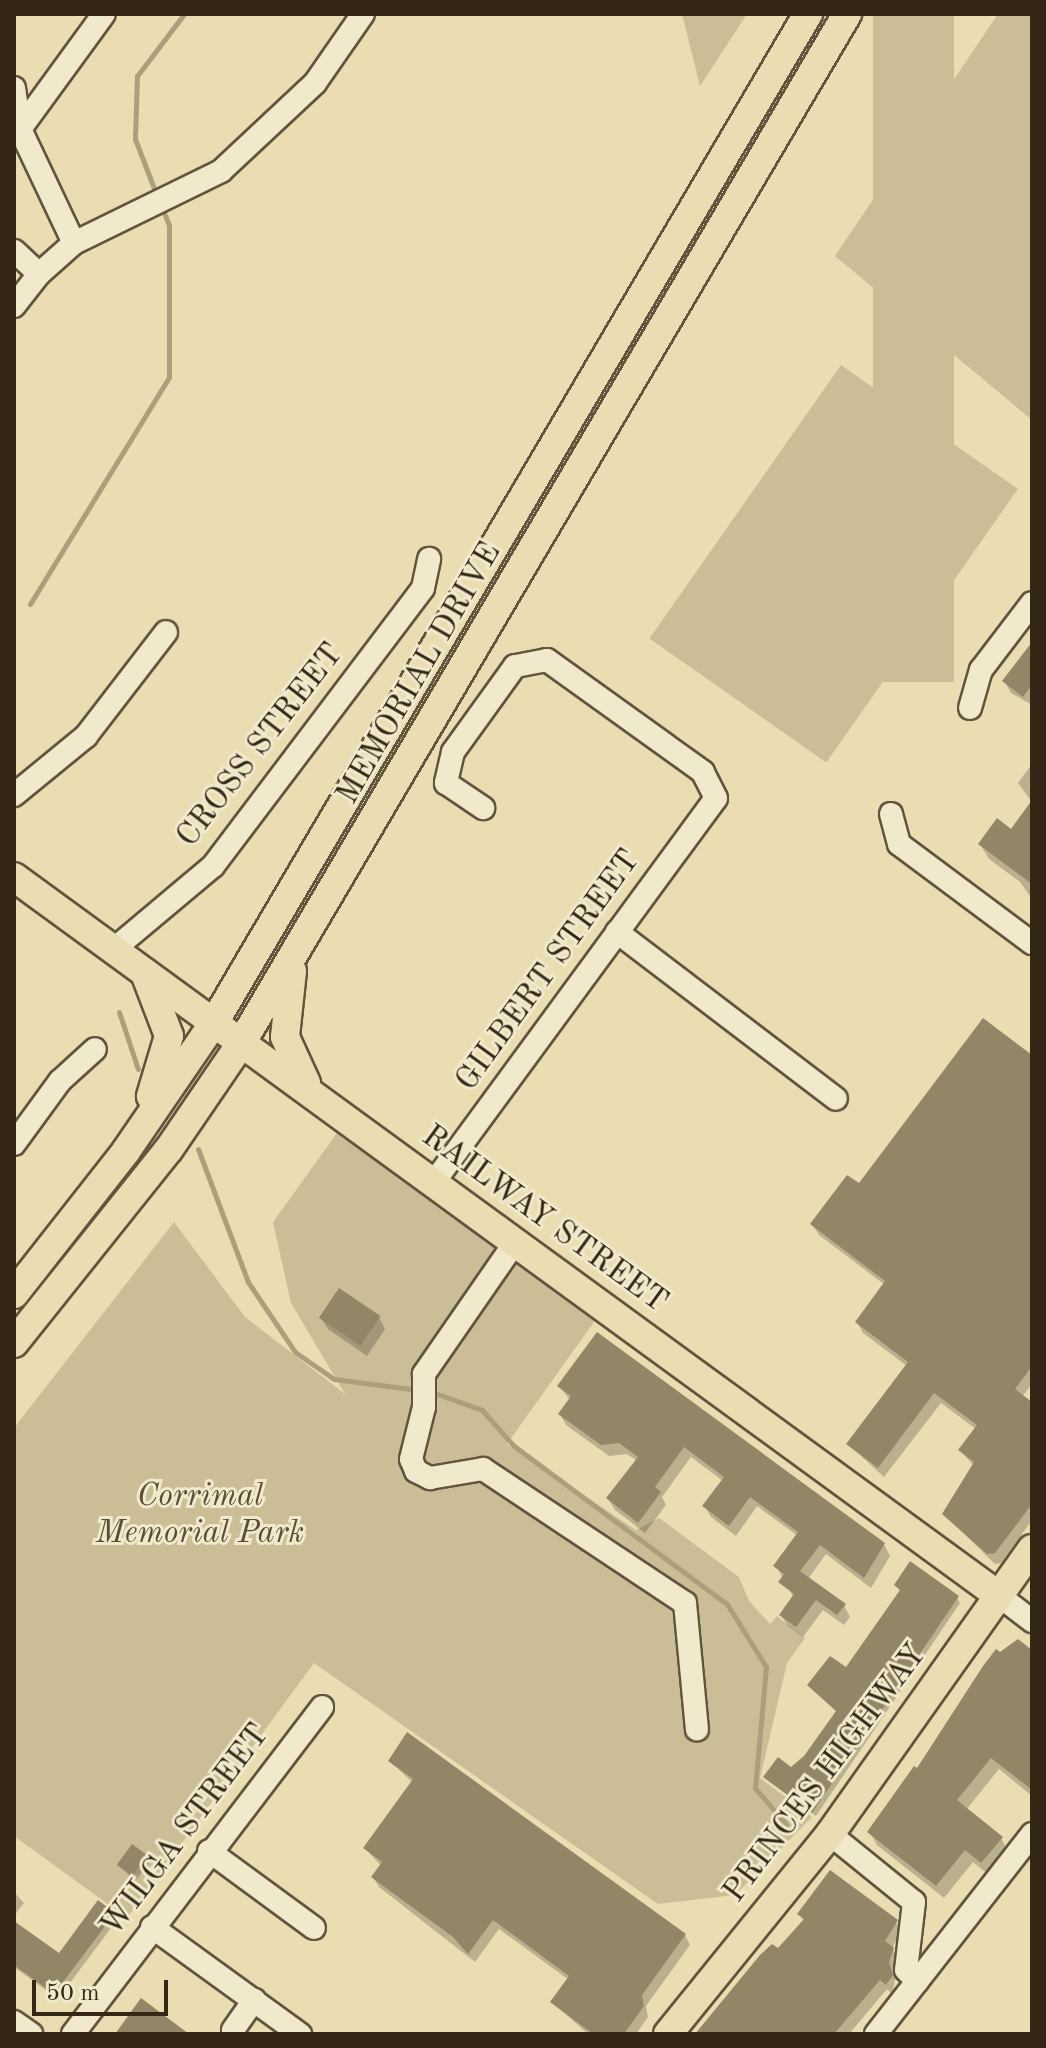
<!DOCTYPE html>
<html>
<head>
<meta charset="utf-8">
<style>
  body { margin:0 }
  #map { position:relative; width:1046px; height:2048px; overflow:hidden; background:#eaddb1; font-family:"Old Standard TT",serif }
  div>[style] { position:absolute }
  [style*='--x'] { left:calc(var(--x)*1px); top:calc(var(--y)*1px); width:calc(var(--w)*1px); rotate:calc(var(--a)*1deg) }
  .green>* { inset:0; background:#cbbe97; transform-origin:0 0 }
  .shadow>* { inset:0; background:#0003 }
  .stream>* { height:5px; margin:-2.5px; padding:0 2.5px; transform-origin:2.5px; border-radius:2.5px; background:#ac9f7c }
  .building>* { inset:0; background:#938667; transform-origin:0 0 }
  .roads { filter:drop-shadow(2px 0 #62543d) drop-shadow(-2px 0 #62543d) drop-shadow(0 2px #62543d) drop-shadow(0 -2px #62543d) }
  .minor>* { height:22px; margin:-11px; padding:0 11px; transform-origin:11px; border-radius:11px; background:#f1e9cc }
  .major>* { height:28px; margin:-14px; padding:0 14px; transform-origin:14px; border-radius:14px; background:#eaddb1 }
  span { translate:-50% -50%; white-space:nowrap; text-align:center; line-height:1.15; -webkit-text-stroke:6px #f1e9cc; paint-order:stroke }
  .street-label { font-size:32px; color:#352716 }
  .park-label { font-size:32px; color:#5a4d36; font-style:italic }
  .frame { position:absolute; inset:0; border:16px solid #352716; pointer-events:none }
  .scale { position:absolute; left:32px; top:1980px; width:136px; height:36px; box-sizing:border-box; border:4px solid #352716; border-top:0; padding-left:10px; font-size:24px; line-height:28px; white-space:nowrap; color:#352716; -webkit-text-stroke:6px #f1e9cc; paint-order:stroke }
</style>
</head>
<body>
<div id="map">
  <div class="green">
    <i style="clip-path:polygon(682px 14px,747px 14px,700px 86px)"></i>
    <i style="left:873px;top:14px;width:81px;height:668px"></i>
    <i style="clip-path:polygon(998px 14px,1032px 14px,1032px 420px,835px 256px)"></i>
    <i style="left:841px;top:365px;width:216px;height:334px;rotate:35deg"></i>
    <i style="clip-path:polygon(337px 1133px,596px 1319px,507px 1444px,636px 1530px,659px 1518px,739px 1577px,749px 1601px,770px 1624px,777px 1616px,805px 1638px,787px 1663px,760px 1778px,812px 1817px,735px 1895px,658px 1904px,314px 1663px,127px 1918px,14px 1836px,14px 1428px,174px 1222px,245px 1317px,345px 1394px,291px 1303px,273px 1222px)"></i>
  </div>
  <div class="shadow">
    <i style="clip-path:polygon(1032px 656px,1032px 705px,1011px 693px,1005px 682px)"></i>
    <i style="clip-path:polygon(1032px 764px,1032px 802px,1018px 783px)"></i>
    <i style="clip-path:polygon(1032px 804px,1032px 899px,1020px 882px,989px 859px,980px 844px,1012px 831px)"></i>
    <i style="clip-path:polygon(1032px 1058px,1032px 1384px,1022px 1397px,1032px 1405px,1032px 1520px,1001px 1563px,995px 1564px,944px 1514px,974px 1466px,960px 1450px,976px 1429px,941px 1403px,884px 1477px,848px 1444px,907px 1366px,863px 1333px,857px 1322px,885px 1285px,819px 1235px,812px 1224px)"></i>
    <i style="clip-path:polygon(379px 1317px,385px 1329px,367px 1356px,328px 1329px,321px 1318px)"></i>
    <i style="clip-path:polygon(597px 1334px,884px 1544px,890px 1556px,871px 1588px,826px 1554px,808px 1579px,844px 1605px,850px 1617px,844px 1625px,823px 1610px,803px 1637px,788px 1626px,781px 1615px,794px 1598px,776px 1566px,798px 1536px,757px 1506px,736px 1536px,711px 1517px,705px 1506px,723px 1481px,691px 1457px,662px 1497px,666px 1505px,645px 1533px,615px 1510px,608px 1499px,637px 1461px,627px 1454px,609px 1456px,566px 1425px,560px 1414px,570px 1400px,559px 1386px)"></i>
    <i style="clip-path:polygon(897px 1586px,957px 1598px,960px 1603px,816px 1816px,766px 1777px,791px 1769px,805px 1757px,838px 1713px,810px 1686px,846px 1670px,901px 1592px)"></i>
    <i style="clip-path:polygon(1032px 1653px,1032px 1796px,999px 1769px,966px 1810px,1001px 1838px,1008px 1851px,989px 1875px,973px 1862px,944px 1898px,877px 1845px,870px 1832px,1000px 1655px)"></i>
    <i style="clip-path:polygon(390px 1761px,685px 1935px,690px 1945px,646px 2006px,648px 2017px,636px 2034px,588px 2034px,552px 2002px,569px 1980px,499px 1929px,475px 1962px,379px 1887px,373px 1877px,381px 1866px,365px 1848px,413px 1783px)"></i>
    <i style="clip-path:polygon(145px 1856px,149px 1864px,135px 1881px,119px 1865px)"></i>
    <i style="clip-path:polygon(14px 1892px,24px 1903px,14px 1916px)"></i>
    <i style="clip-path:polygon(114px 1914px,117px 1920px,58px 1999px,14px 1967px,14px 1917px,18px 1926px,59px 1955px)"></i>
    <i style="clip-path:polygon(800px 1914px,896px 1922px,902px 1932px,892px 1948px,899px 1960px,892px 1994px,887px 1989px,849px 2034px,697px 2034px,804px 1922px)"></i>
  </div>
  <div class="stream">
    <i style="--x:157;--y:196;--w:61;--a:-111.1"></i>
    <i style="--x:135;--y:139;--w:63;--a:-88.2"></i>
    <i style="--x:137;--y:76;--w:78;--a:-52.8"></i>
    <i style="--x:30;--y:604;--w:266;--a:-58.5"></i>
    <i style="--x:169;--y:377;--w:152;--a:-90"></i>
    <i style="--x:169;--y:225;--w:22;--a:-112"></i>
    <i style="--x:119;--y:1012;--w:60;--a:71.6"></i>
    <i style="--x:198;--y:1149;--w:142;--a:69.4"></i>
    <i style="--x:248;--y:1282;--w:84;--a:56.1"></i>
    <i style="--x:295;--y:1352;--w:47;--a:34.7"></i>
    <i style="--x:334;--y:1379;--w:85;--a:7.5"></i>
    <i style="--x:432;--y:1392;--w:53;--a:19.8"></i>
    <i style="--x:482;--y:1410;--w:48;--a:48.4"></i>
    <i style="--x:514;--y:1446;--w:265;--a:36.6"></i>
    <i style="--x:727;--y:1604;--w:74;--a:58.2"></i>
    <i style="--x:766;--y:1667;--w:121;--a:95.2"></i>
    <i style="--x:755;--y:1788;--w:48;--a:49.3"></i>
  </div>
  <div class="building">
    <i style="clip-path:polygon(1032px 642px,1032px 685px,1023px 697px,1002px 681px)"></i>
    <i style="clip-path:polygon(1032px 800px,1032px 884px,978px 844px,997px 818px,1011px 829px)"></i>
    <i style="clip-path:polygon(983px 1018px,1032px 1055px,1032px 1366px,1015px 1389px,1032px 1402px,1032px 1504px,995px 1553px,987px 1554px,942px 1514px,974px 1462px,958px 1450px,977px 1425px,934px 1393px,878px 1468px,846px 1444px,908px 1362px,855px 1322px,885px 1281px,810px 1224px,847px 1175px,859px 1183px)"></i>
    <i style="left:339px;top:1288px;width:50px;height:36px;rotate:34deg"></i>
    <i style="clip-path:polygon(597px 1332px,885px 1543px,864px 1578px,820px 1545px,800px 1571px,846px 1604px,837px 1615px,816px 1600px,796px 1627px,779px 1615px,794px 1594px,778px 1582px,784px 1574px,773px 1566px,798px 1532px,750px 1497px,729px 1526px,702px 1506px,724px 1477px,684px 1447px,655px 1487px,661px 1492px,638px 1523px,606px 1498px,638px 1457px,619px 1443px,601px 1445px,558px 1414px,571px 1396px,557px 1386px)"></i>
    <i style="clip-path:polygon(910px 1561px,959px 1596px,812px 1813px,763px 1777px,778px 1757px,791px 1767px,804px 1756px,836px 1711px,807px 1685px,830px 1656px,846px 1667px,900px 1590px,894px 1585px)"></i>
    <i style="clip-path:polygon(1018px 1639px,1032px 1650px,1032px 1790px,991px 1758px,957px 1800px,1003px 1837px,981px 1863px,965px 1850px,936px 1886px,867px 1832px,914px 1766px,917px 1768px,983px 1666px,996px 1649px,1000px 1652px)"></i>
    <i style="clip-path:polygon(407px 1732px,686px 1934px,642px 1995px,644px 2006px,624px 2034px,593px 2034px,550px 2002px,569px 1976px,493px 1920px,468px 1954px,453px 1937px,371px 1877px,382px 1862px,363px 1848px,413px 1779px,388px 1761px)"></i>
    <i style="left:132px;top:1844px;width:19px;height:26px;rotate:36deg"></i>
    <i style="clip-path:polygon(830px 1870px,898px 1920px,885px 1941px,894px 1948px,889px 1962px,893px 1975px,886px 1985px,880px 1980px,834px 2034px,695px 2034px,760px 1955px,772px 1944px,778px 1948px,804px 1919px,797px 1914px)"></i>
    <i style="clip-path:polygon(98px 1900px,115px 1913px,54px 1994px,14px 1965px,14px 1921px,59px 1953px)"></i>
    <i style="clip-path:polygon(141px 1998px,189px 2034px,115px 2034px)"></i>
  </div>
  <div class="roads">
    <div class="minor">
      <i style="--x:14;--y:88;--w:41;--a:81.7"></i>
      <i style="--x:20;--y:129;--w:126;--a:64.7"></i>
      <i style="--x:74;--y:243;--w:47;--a:138.5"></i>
      <i style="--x:39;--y:274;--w:34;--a:-137"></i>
      <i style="--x:20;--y:129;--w:142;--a:-53.9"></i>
      <i style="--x:74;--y:243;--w:164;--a:-26.1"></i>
      <i style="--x:221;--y:171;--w:129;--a:-43.1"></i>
      <i style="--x:315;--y:83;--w:84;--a:-55.2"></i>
      <i style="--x:14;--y:306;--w:41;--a:-52"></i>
      <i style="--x:970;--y:708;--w:40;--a:-74"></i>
      <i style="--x:981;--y:670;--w:84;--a:-52.7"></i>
      <i style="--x:14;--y:795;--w:93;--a:-39.3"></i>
      <i style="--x:86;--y:736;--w:131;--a:-52.4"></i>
      <i style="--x:891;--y:814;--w:31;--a:75"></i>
      <i style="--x:899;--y:844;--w:166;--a:36.7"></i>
      <i style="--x:617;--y:932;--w:275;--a:37.3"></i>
      <i style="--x:114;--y:949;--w:129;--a:-40"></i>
      <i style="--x:213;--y:866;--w:348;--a:-52.9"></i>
      <i style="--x:423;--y:588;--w:30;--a:-78"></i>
      <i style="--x:14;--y:1144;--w:78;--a:-53.9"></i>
      <i style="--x:60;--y:1081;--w:47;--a:-42.4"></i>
      <i style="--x:434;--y:1182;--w:476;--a:-53.7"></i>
      <i style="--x:716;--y:798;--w:29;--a:-117"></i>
      <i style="--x:703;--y:772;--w:192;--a:-144.3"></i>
      <i style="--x:547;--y:660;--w:33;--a:169"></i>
      <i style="--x:515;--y:666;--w:106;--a:125.8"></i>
      <i style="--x:453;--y:752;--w:32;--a:103"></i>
      <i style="--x:446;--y:783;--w:45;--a:34"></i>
      <i style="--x:516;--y:1241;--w:162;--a:124.7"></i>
      <i style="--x:424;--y:1374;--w:33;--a:90"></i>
      <i style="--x:424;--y:1407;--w:54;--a:104"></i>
      <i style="--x:411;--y:1459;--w:13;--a:67"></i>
      <i style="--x:416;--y:1471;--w:16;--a:27"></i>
      <i style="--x:430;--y:1478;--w:54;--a:-9.6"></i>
      <i style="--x:483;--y:1469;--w:242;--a:33.6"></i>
      <i style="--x:685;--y:1603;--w:127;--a:84.6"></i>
      <i style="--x:998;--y:1595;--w:43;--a:37.4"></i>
      <i style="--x:830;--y:1834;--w:108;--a:39"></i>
      <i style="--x:914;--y:1902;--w:68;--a:96.7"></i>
      <i style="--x:906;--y:1970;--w:16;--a:45"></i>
      <i style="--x:209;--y:1851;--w:130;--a:36.3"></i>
      <i style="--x:152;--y:1927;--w:183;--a:35.9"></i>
      <i style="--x:14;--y:2022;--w:21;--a:35"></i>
      <i style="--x:233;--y:2030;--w:37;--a:-55"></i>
      <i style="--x:73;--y:2034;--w:411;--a:-52.7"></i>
      <i style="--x:876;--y:2034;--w:254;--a:-52"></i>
    </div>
    <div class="major">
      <i style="--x:14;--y:877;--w:1218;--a:36.12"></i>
      <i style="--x:292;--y:971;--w:66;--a:96.1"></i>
      <i style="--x:285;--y:1037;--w:51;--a:65.5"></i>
      <i style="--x:145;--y:973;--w:67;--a:69.1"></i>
      <i style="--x:169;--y:1036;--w:63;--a:106.7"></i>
      <i style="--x:14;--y:1294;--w:182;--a:-51.9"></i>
      <i style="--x:126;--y:1151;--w:158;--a:-55.6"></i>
      <i style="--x:215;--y:1021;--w:1169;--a:-59.51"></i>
      <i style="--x:14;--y:1343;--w:248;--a:-51.4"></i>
      <i style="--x:169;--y:1149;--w:130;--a:-55.7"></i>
      <i style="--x:242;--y:1042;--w:1193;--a:-59.52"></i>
      <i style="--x:668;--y:2034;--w:257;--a:-51"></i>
      <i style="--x:830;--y:1834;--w:349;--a:-54.7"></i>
    </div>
  </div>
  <div class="street-label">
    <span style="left:420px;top:674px;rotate:-60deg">MEMORIAL DRIVE</span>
    <span style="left:261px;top:746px;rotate:-52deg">CROSS STREET</span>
    <span style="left:549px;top:971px;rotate:-54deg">GILBERT STREET</span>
    <span style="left:544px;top:1220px;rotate:36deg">RAILWAY STREET</span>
    <span style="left:826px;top:1774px;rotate:-53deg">PRINCES HIGHWAY</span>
    <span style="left:186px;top:1831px;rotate:-53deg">WILGA STREET</span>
  </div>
  <div class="park-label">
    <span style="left:200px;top:1516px">Corrimal<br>Memorial Park</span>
  </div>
  <div class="frame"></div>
  <div class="scale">50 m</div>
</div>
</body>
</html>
